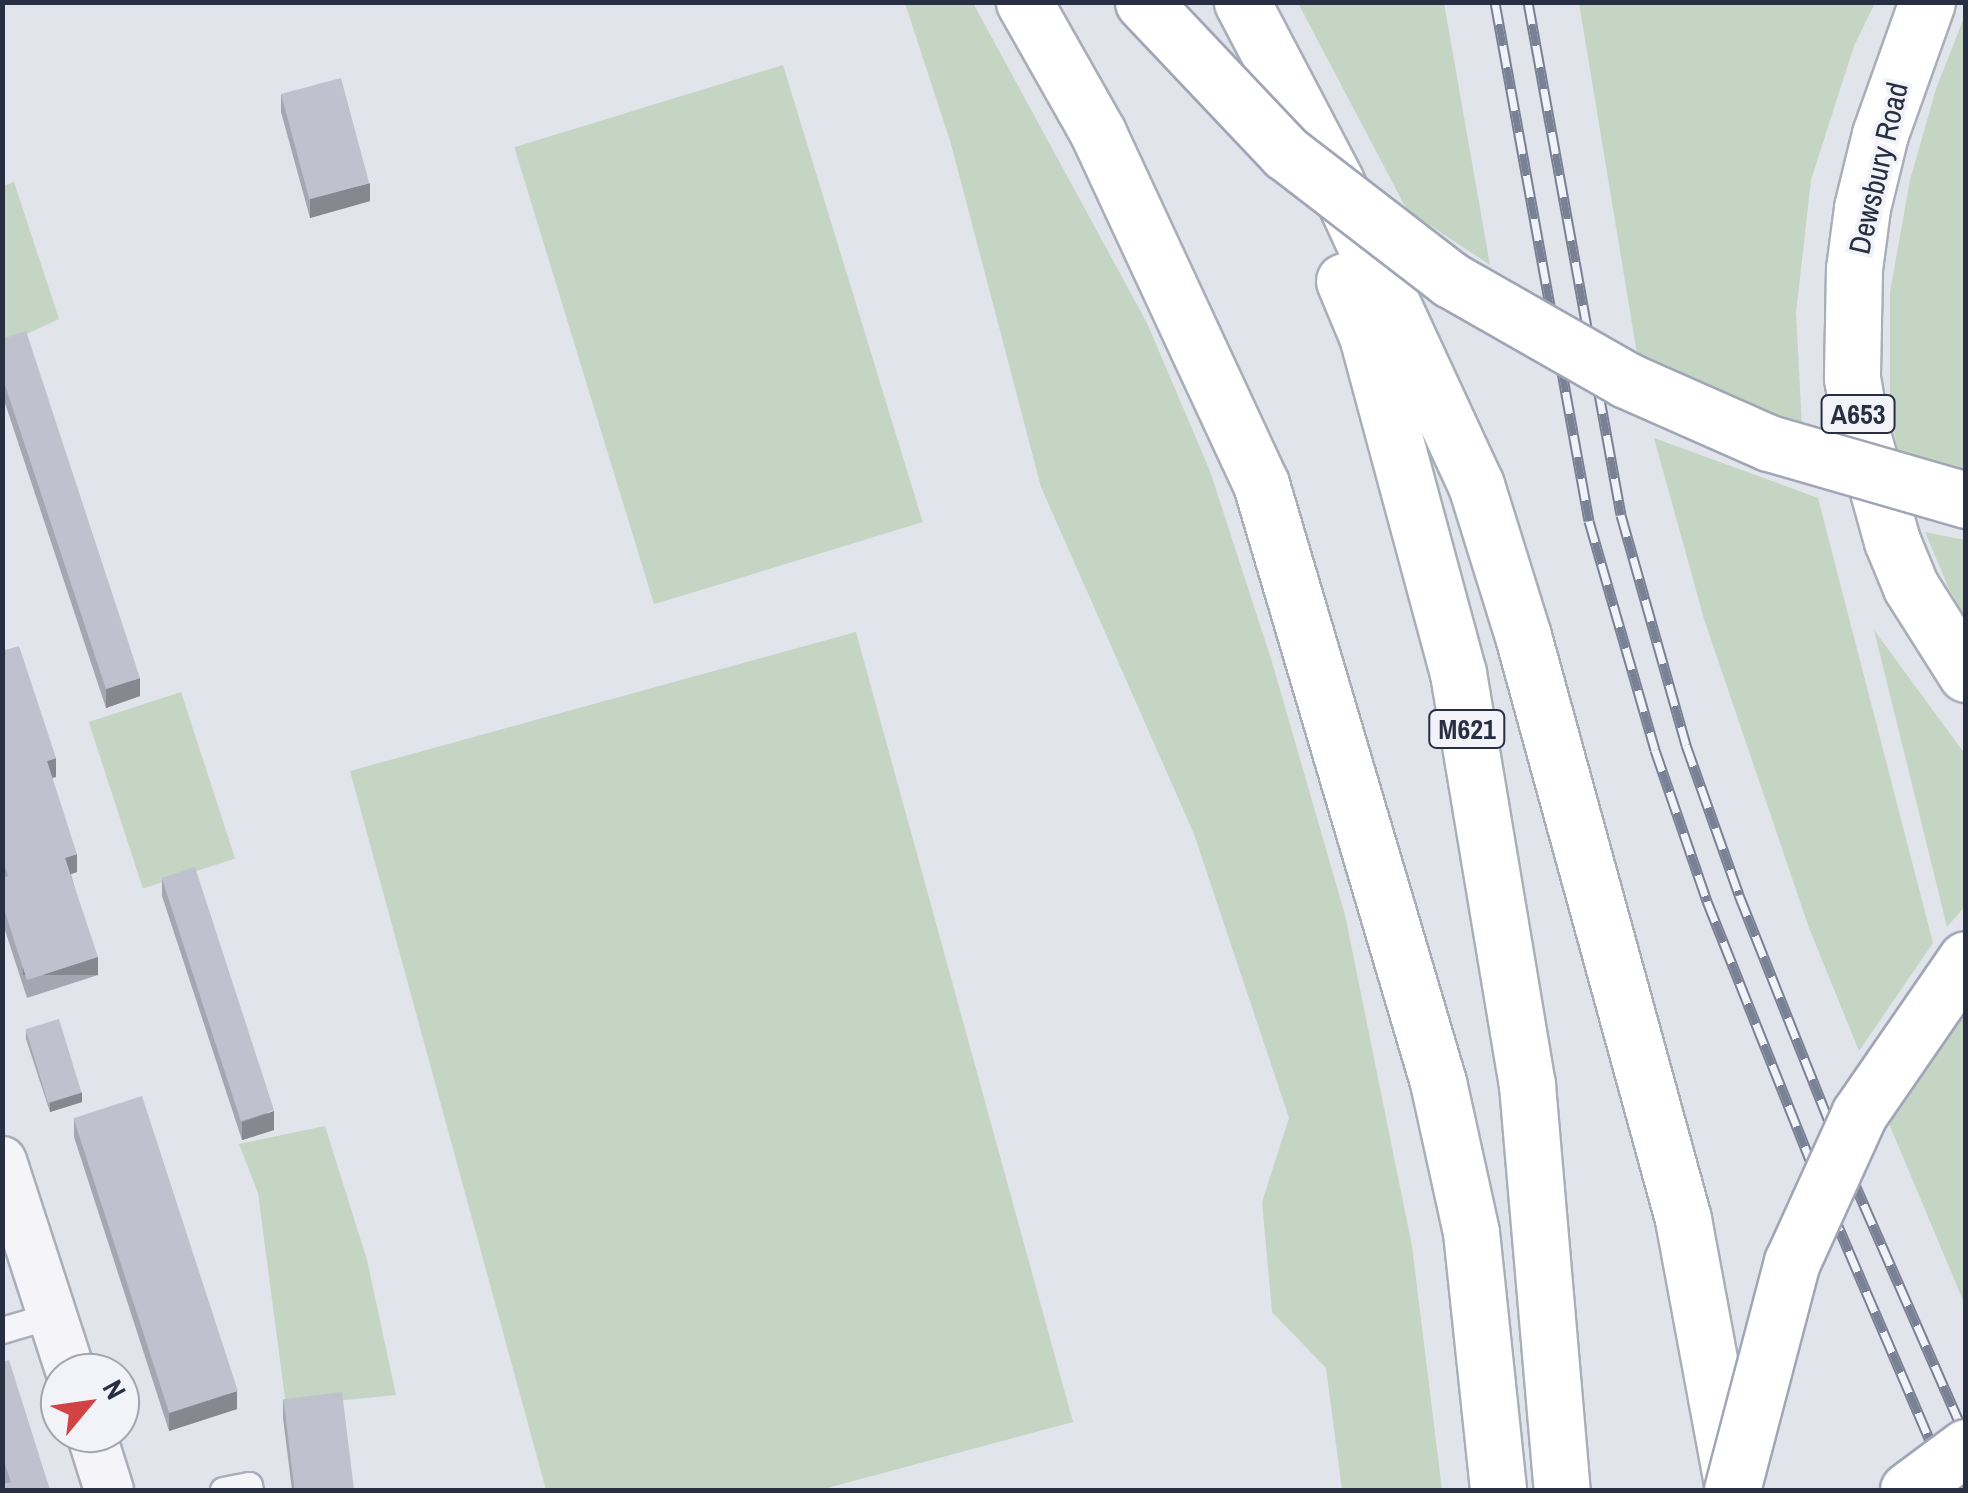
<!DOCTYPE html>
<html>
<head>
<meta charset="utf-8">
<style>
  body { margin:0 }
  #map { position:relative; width:1968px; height:1493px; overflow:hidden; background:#e2e4eb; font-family:"Archivo Narrow",sans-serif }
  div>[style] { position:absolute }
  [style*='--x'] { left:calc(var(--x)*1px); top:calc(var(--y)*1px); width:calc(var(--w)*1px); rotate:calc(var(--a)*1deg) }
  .green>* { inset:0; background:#c4d5c3; transform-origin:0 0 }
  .roads { filter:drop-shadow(2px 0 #aaaeb9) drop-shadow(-2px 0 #aaaeb9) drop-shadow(0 2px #aaaeb9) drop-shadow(0 -2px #aaaeb9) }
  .service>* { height:25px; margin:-12.5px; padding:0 12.5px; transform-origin:12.5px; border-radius:12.5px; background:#f5f5f9 }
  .minor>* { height:48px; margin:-24px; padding:0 24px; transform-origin:24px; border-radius:24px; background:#f5f5f9 }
  .primary>* { height:55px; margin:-27.5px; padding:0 27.5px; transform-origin:27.5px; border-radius:27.5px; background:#fff }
  .motorway>* { height:55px; margin:-27.5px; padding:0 27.5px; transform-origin:27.5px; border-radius:27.5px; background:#fff }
  .rail>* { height:11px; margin-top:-5.5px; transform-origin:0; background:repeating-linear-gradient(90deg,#f2f3f8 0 22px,#7b8195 0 44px); box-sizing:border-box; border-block:2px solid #7b8195 }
  .bridges { filter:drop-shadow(2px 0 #a1a6b7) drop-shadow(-2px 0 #a1a6b7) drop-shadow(0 2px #a1a6b7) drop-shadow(0 -2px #a1a6b7) }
  .primary-bridge>* { height:55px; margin:-27.5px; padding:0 27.5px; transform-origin:27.5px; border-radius:27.5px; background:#fff }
  .motorway-bridge>* { height:55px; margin:-27.5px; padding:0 27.5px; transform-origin:27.5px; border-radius:27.5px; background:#fff }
  .wall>* { inset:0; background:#a4a7b1 }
  .shaded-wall>* { inset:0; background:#868890; transform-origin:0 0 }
  .building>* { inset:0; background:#bfc2ce; transform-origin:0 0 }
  span { translate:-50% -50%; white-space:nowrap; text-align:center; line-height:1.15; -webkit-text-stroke:8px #f2f3f8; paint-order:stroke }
  .shield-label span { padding:2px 8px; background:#f2f3f8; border:2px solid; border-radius:8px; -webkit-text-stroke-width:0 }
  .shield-label { font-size:28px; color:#292f43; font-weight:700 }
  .street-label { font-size:30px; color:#292f43 }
  .frame { position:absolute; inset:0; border:5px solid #292f43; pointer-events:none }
  .north { position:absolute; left:40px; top:1353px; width:100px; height:100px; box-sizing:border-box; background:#f2f3f8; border:2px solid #a2a5b0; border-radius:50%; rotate:61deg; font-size:28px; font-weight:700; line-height:40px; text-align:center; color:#292f43 }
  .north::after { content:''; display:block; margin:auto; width:35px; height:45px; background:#d24444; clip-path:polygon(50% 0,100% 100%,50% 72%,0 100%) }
</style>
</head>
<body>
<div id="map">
  <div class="green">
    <i style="clip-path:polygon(905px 3px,973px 3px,1147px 323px,1210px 471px,1272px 662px,1345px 915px,1412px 1246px,1442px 1490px,1342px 1490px,1326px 1368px,1272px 1312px,1262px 1202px,1289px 1118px,1194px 834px,1041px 487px,951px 144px)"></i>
    <i style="clip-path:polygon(1298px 3px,1444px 3px,1490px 265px,1407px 210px)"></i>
    <i style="clip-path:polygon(1579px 3px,1875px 3px,1854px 46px,1811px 180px,1796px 313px,1802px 427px,1638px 360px)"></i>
    <i style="clip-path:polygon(1965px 15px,1965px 472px,1898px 455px,1890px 403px,1890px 292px,1910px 180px,1936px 89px)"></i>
    <i style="left:783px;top:65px;width:478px;height:281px;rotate:73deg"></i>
    <i style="clip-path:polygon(14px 182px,59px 319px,3px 345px,3px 186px)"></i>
    <i style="clip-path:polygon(1654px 438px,1818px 498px,1933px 943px,1859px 1051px,1809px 928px,1704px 619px)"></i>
    <i style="clip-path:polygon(1925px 532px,1965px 540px,1965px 616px,1949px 589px)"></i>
    <i style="clip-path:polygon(1874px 630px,1965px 754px,1965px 906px,1947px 927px)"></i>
    <i style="clip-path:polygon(856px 632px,1073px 1422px,820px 1490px,546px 1490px,350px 771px)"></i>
    <i style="left:181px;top:692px;width:175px;height:97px;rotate:72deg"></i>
    <i style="clip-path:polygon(1965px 1007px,1965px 1305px,1887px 1119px)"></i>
    <i style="clip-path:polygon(325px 1126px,367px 1260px,396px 1395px,286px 1406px,258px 1193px,239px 1144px)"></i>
  </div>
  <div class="roads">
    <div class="service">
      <i style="--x:2;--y:1330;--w:53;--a:-16.4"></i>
      <i style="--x:223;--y:1490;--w:26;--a:-11"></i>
      <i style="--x:249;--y:1485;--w:5;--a:79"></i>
    </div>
    <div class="minor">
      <i style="--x:2;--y:1161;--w:223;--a:72"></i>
      <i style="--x:91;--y:1433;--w:60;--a:72.5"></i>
    </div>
    <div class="primary">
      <i style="--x:1927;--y:2;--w:140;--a:109.6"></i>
      <i style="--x:1880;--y:134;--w:76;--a:103.7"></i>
      <i style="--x:1862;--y:208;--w:62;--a:97.5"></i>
      <i style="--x:1854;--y:269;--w:109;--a:91.1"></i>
      <i style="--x:1852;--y:378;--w:53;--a:80.2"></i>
      <i style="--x:1861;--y:430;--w:115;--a:74.4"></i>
      <i style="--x:1892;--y:541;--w:50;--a:67.6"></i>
      <i style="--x:1911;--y:587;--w:103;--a:57.7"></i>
    </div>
    <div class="motorway">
      <i style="--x:1024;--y:2;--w:150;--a:60.5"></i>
      <i style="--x:1098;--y:133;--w:387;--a:65.1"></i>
      <i style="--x:1261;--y:484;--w:624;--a:73.51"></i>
      <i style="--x:1438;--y:1082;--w:154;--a:77.6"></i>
      <i style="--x:1471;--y:1232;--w:259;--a:84"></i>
      <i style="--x:1242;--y:2;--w:201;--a:62.4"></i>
      <i style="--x:1335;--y:180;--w:336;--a:65.2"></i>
      <i style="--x:1476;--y:485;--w:158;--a:72.7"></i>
      <i style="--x:1523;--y:636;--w:605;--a:74.65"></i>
      <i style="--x:1683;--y:1219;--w:276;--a:79.5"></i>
      <i style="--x:1344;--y:281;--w:60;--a:67.3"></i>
      <i style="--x:1367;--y:336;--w:349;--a:74.9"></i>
      <i style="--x:1458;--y:673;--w:418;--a:80.5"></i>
      <i style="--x:1527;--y:1085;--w:407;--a:85.1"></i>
    </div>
  </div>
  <div class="rail">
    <i style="--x:1495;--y:2;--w:527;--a:79.73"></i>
    <i style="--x:1589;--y:521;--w:238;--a:73.9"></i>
    <i style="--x:1655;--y:750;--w:160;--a:71"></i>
    <i style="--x:1707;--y:901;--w:289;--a:68.3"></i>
    <i style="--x:1814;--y:1170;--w:348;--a:66.8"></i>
    <i style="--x:1528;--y:2;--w:521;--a:79.72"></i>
    <i style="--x:1621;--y:515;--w:239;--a:74.2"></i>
    <i style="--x:1686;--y:745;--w:159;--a:70.5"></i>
    <i style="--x:1739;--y:895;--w:289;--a:68.3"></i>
    <i style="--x:1846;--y:1164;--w:299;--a:66.3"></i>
  </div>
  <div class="bridges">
    <div class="primary-bridge">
      <i style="--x:1908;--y:1490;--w:72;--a:-36.6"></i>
    </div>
    <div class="motorway-bridge">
      <i style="--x:1143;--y:2;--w:208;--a:46.6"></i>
      <i style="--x:1286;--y:153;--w:208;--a:37.6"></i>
      <i style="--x:1451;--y:280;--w:202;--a:29.7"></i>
      <i style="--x:1626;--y:380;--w:156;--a:23.8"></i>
      <i style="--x:1769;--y:443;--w:205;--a:16.1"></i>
      <i style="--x:1732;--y:1490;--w:236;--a:-75.3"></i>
      <i style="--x:1792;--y:1262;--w:162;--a:-65.6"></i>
      <i style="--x:1859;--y:1114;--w:188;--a:-55.4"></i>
    </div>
  </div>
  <div class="wall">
    <i style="clip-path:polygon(281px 94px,370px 201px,310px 218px,281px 112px)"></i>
    <i style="clip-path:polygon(2px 339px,140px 696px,106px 708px,2px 394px)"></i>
    <i style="clip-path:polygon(2px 651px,56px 777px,52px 778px,77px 872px,71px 874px,98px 975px,27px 998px,2px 921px)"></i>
    <i style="clip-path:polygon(162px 878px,274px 1130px,242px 1140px,162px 896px)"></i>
    <i style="clip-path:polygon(26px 1030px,82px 1102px,50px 1112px,26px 1039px)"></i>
    <i style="clip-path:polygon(74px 1119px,237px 1409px,169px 1431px,74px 1137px)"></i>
    <i style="clip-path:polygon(2px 1362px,50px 1490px,5px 1483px,2px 1474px)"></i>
    <i style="clip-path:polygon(283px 1399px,354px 1490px,292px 1490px,283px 1418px)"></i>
  </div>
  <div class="shaded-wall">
    <i style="clip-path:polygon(370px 183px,370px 201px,310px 218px,310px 199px)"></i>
    <i style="clip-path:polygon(140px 678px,140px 696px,106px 708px,106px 689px)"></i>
    <i style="clip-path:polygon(56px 758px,56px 777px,47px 779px,47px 761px)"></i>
    <i style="clip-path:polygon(77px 854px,77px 872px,65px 876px,65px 858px)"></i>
    <i style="left:98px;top:957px;width:18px;height:75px;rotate:90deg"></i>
    <i style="clip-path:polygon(82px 1092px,82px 1102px,50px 1112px,50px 1103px)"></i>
    <i style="clip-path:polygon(274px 1111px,274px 1130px,242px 1140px,242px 1122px)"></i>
    <i style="clip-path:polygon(237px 1391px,237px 1409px,169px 1431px,169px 1413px)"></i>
  </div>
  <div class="building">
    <i style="left:341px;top:78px;width:109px;height:62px;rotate:75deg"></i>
    <i style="clip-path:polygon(26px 331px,140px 678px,106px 689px,2px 376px,2px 339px)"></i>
    <i style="clip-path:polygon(19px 646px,56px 758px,47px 761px,77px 854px,65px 858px,98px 957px,27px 980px,2px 903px,2px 878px,8px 876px,2px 858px,2px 651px)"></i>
    <i style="left:195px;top:867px;width:256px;height:35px;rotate:72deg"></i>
    <i style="left:59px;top:1019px;width:77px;height:35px;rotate:73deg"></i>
    <i style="left:142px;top:1096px;width:310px;height:72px;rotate:72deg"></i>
    <i style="clip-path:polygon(9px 1360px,50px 1490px,2px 1490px,2px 1484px,11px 1482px,2px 1456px,2px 1362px)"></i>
    <i style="left:342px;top:1392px;width:99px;height:59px;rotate:83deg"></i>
  </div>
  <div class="shield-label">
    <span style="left:1858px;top:414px">A653</span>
    <span style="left:1467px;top:729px">M621</span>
  </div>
  <div class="street-label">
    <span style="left:1878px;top:168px;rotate:-77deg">Dewsbury Road</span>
  </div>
  <div class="frame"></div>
  <div class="north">N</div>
</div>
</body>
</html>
